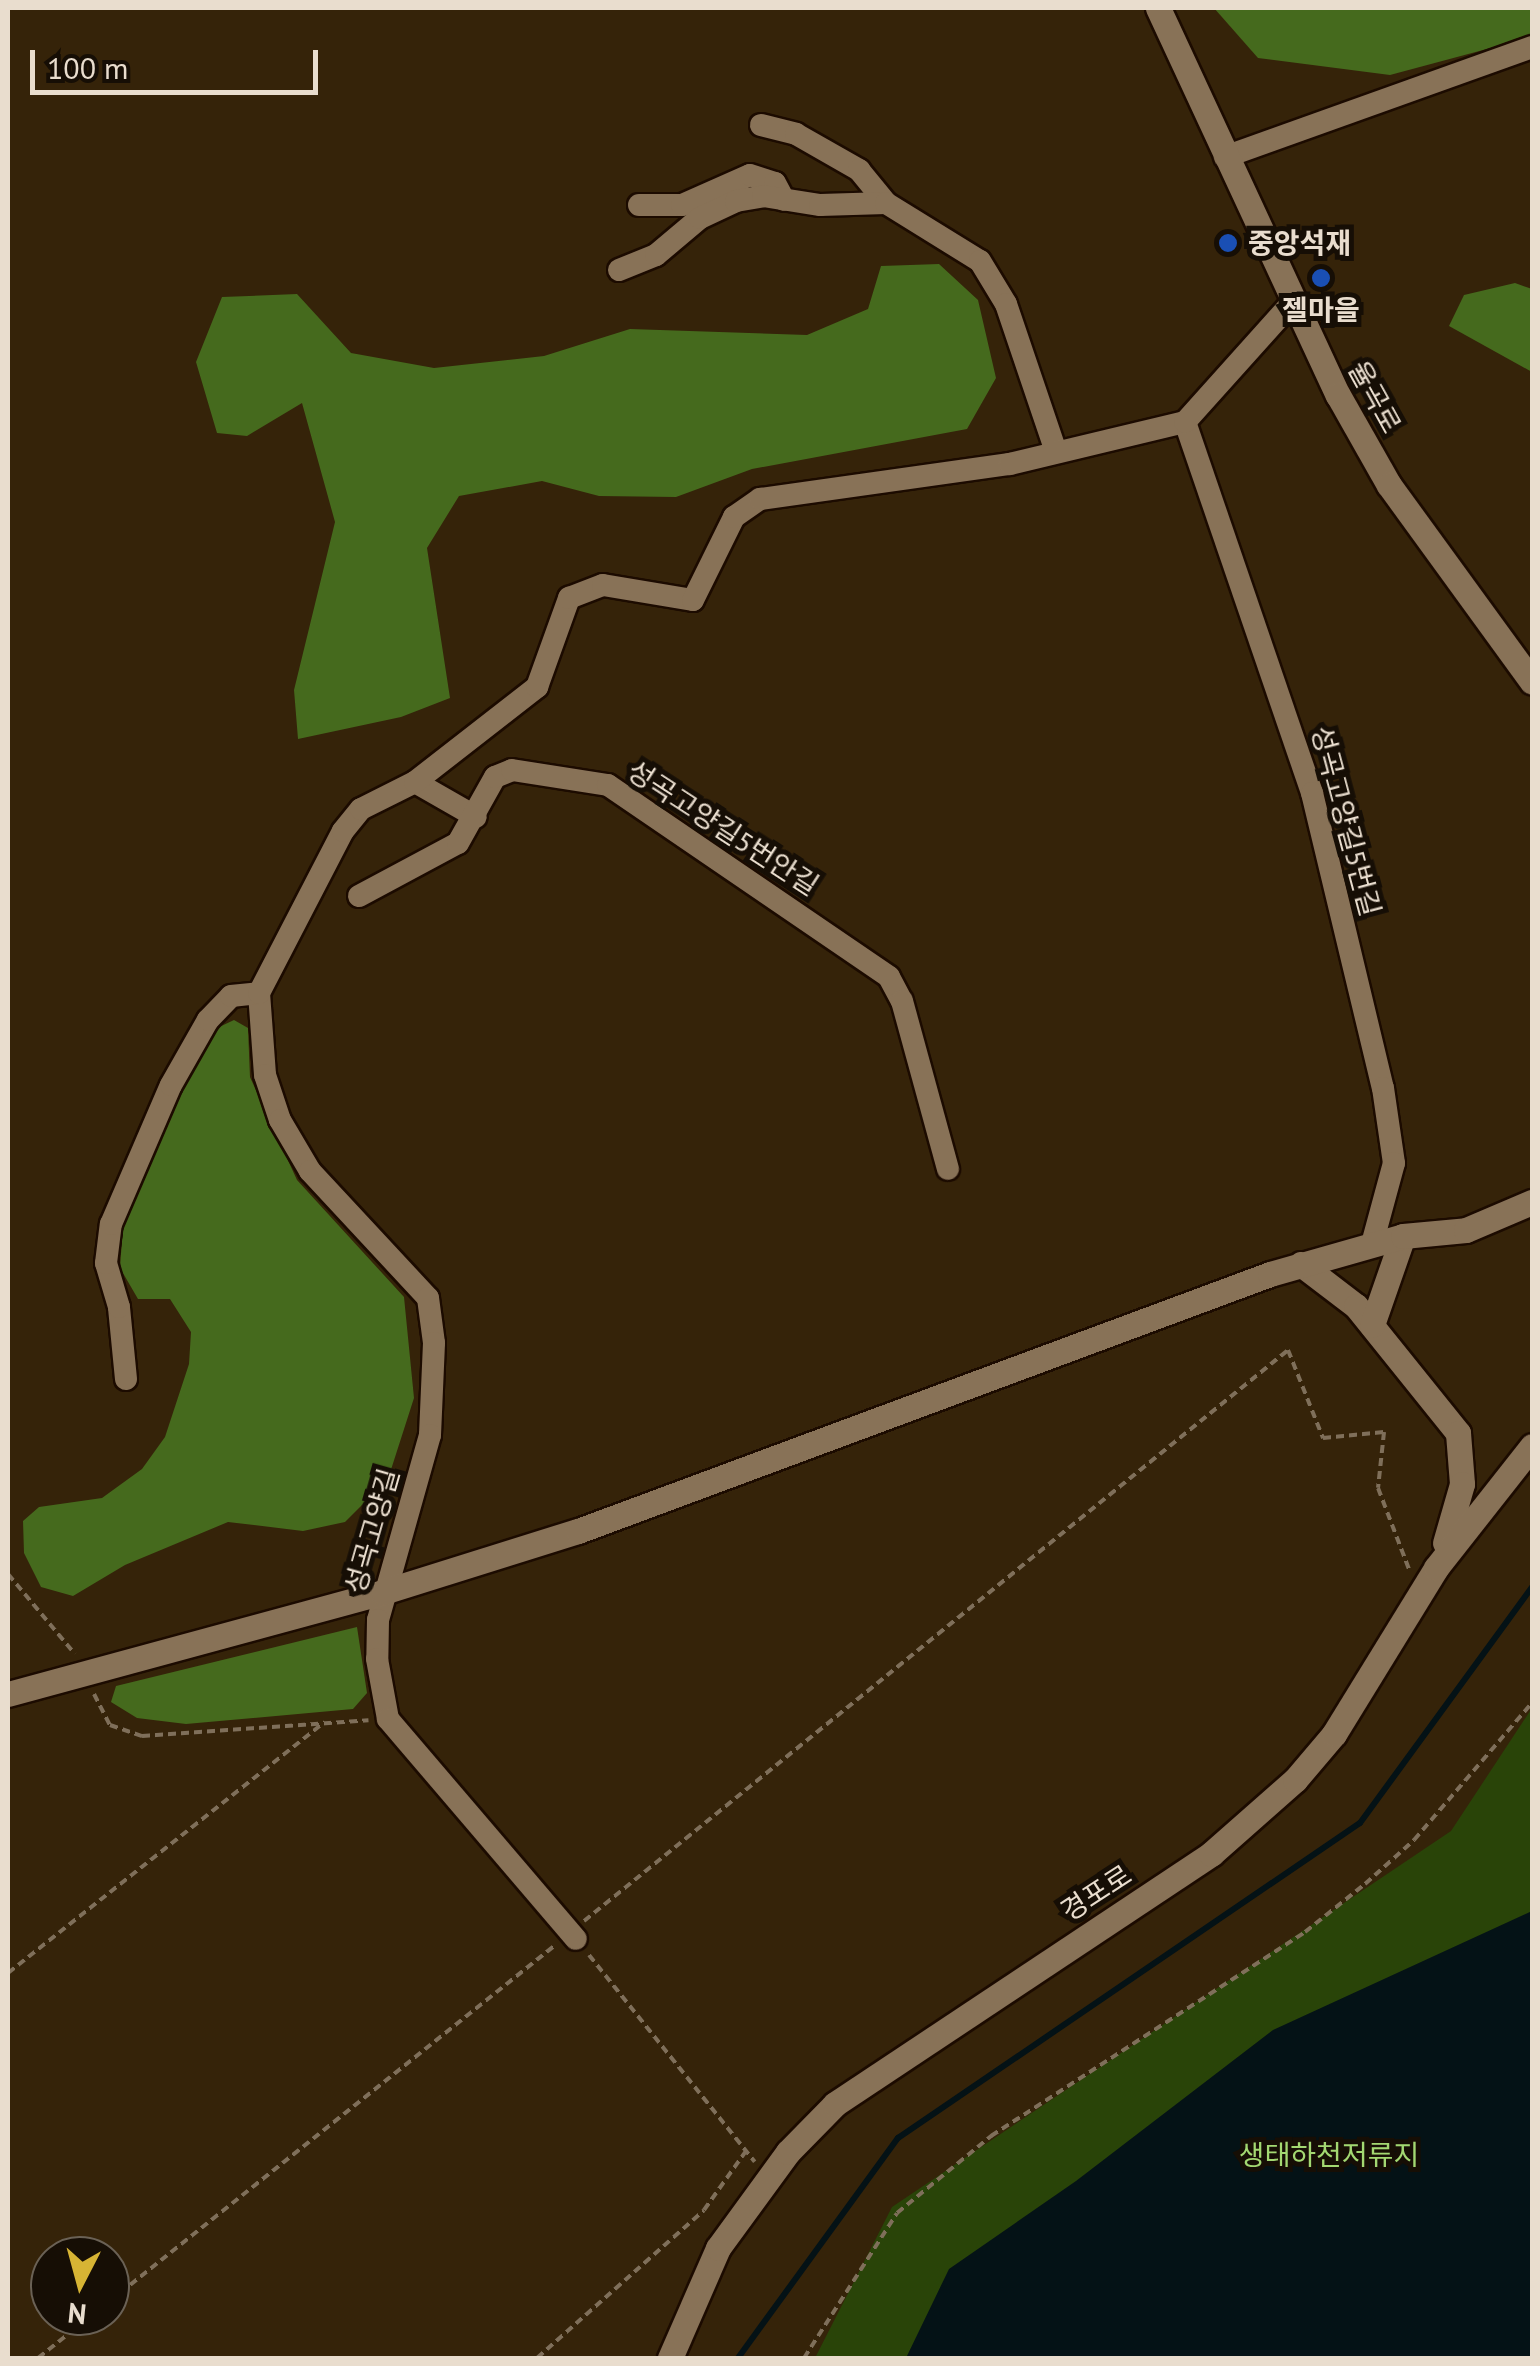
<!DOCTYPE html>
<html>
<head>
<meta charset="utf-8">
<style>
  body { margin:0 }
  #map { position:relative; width:1540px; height:2366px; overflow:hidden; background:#352309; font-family:"PT Sans","Noto Sans KR",sans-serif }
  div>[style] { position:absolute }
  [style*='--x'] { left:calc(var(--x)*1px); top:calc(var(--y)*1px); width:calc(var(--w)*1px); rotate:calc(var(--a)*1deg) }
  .green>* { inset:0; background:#294408 }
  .forest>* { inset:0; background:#456a1d }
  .water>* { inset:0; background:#041216 }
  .stream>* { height:6px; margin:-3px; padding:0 3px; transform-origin:3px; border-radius:3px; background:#041216 }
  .path>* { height:4px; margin-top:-2px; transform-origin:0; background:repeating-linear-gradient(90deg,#7f6f5a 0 8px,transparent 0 13px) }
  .roads { filter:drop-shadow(2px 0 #1c0b00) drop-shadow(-2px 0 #1c0b00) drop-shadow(0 2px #1c0b00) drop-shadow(0 -2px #1c0b00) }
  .minor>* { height:22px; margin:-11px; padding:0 11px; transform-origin:11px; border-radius:11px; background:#887257 }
  .tertiary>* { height:25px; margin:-12.5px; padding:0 12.5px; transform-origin:12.5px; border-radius:12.5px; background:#887257 }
  .dots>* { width:28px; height:28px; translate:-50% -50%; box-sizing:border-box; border:5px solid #160e05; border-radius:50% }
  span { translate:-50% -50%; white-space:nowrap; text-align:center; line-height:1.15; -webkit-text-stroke:10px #160e05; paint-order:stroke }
  .poi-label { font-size:28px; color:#e9ddce; font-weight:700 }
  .left { translate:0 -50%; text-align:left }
  .street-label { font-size:28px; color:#e9ddce }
  .park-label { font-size:28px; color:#a3d872 }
  .frame { position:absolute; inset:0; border:10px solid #e9ddce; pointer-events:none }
  .north { position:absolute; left:30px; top:2236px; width:100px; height:100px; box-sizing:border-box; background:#160e05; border:2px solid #6a6155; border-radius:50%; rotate:186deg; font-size:28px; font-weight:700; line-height:40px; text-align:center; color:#e9ddce }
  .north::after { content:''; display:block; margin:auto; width:35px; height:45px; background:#d7b434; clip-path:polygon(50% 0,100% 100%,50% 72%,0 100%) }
  .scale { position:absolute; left:30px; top:50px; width:288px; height:45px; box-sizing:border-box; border:5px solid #e9ddce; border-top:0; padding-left:12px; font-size:30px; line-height:35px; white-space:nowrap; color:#e9ddce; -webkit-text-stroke:8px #160e05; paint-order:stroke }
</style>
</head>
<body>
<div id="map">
  <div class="green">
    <i style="clip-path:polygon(1532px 1708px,1532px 2358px,815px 2358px,892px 2207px,1451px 1831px)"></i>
  </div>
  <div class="forest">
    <i style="clip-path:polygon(1214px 8px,1532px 8px,1532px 37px,1390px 75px,1258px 58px)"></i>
    <i style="clip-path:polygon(939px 264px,978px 300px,996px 378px,967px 429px,752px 469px,676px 497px,599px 496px,542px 481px,459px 496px,427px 548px,450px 698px,401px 717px,298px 739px,294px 690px,335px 522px,302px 403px,247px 436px,217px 433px,196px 362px,222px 297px,297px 294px,351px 353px,434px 368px,544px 356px,630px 329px,807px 335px,868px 309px,881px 266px)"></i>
    <i style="clip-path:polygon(1515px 283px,1532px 289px,1532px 372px,1449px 326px,1464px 295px)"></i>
    <i style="clip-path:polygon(234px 1020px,248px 1028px,250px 1077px,297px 1180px,404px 1297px,414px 1398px,388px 1479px,345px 1522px,303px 1531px,228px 1522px,125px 1565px,73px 1596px,41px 1587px,24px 1553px,23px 1521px,39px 1507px,102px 1498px,142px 1469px,165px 1437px,189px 1364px,191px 1332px,170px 1299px,138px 1299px,120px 1268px,123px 1225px,183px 1090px,217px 1028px)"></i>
    <i style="clip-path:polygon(357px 1627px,367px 1693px,353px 1709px,186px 1724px,137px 1718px,111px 1702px,116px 1686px)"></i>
  </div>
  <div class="water">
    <i style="clip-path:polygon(1532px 1911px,1532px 2358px,906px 2358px,949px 2269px,1076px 2181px,1273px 2030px)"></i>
  </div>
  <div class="stream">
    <i style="--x:738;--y:2358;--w:272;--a:-54"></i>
    <i style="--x:898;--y:2138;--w:559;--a:-34.29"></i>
    <i style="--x:1360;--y:1823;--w:292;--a:-53.9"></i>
  </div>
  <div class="path">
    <i style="--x:8;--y:1574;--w:104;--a:50.1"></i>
    <i style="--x:94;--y:1694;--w:35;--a:63"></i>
    <i style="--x:110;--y:1725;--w:34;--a:19"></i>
    <i style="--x:142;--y:1736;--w:227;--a:-4"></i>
    <i style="--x:584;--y:1921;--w:906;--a:-39.04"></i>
    <i style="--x:1288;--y:1350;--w:95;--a:68.3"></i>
    <i style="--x:1323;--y:1438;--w:61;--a:-5.6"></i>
    <i style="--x:1384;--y:1432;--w:56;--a:96.1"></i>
    <i style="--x:1378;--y:1488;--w:87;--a:69.1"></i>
    <i style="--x:589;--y:1955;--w:265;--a:51.3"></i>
    <i style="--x:8;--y:1973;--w:404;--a:-38.4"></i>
    <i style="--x:110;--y:2301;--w:568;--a:-38.64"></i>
    <i style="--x:38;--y:2358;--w:68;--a:-38.4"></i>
    <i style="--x:537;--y:2358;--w:223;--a:-41.5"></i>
    <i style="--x:704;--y:2210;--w:72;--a:-54.6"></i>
    <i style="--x:804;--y:2358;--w:172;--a:-57.3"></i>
    <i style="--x:897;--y:2213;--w:122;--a:-39.3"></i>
    <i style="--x:991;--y:2136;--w:374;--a:-33"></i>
    <i style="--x:1305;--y:1932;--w:77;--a:-38.7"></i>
    <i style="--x:1365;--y:1884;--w:66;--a:-41.9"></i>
    <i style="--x:1414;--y:1840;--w:181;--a:-49.3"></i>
  </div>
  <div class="roads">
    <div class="minor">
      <i style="--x:761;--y:125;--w:36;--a:14"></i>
      <i style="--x:796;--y:134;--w:73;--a:29.7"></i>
      <i style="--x:859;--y:170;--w:43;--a:50.7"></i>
      <i style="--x:1225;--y:157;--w:326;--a:-19.7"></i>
      <i style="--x:639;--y:205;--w:43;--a:0"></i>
      <i style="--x:682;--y:205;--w:74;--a:-23.8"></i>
      <i style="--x:750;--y:175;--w:26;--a:18"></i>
      <i style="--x:775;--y:183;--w:19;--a:62"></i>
      <i style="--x:619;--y:270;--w:40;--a:-22"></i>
      <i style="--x:656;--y:255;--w:57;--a:-40.1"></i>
      <i style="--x:700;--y:218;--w:40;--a:-25"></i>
      <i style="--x:736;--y:201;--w:27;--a:-10"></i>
      <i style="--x:763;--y:196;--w:58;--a:9"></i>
      <i style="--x:820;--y:205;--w:66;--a:-1.7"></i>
      <i style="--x:886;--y:203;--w:110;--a:31.7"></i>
      <i style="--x:980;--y:261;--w:50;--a:58.8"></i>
      <i style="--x:1006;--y:304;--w:156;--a:71.3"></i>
      <i style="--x:1185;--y:422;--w:392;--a:71.1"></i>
      <i style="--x:1312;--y:793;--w:303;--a:76.5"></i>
      <i style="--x:1383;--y:1088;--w:76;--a:81.7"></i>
      <i style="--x:1394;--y:1163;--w:84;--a:105.2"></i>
      <i style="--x:415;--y:782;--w:70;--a:29.8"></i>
      <i style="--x:359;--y:896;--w:112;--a:-28.2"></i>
      <i style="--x:458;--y:843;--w:76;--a:-60.7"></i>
      <i style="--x:495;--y:777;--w:18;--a:-22"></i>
      <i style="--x:512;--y:770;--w:97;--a:8.9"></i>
      <i style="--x:608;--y:785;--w:340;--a:34.3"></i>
      <i style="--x:889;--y:977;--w:27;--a:62"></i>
      <i style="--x:902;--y:1001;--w:174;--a:74.7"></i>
      <i style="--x:259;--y:993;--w:82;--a:85.8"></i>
      <i style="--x:265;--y:1075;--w:47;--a:71.6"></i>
      <i style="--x:280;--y:1120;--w:59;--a:59.5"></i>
      <i style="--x:310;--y:1171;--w:173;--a:47.1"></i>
      <i style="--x:428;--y:1298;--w:45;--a:82.4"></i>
      <i style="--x:434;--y:1343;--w:92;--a:92.5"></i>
      <i style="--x:430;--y:1435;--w:192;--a:105.7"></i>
      <i style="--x:378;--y:1620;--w:39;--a:91"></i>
      <i style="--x:377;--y:1659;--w:61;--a:79.6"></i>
      <i style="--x:388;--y:1719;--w:289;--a:49.5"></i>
      <i style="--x:126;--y:1379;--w:72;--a:-95.6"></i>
      <i style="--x:119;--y:1307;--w:46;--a:-106.5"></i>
      <i style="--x:106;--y:1263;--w:39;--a:-83"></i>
      <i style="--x:111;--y:1224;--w:151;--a:-66.7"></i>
      <i style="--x:171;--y:1085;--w:75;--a:-60.4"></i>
      <i style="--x:208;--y:1020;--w:33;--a:-46"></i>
      <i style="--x:231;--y:996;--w:28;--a:-6"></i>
      <i style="--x:259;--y:993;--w:182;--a:-62.6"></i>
      <i style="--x:343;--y:831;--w:28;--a:-51"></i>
      <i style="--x:361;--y:809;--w:60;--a:-26.6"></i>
      <i style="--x:415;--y:782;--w:155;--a:-37.9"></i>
      <i style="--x:537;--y:687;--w:95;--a:-70.2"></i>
      <i style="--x:569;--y:598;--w:36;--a:-21"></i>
      <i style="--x:603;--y:585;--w:91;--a:9.5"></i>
      <i style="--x:693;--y:600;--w:93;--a:-63.7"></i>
      <i style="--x:734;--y:517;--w:32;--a:-35"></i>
      <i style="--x:760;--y:499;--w:252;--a:-8"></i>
      <i style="--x:1010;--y:464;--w:180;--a:-13.5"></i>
      <i style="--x:1185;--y:422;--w:159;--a:-48.1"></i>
    </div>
    <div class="tertiary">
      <i style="--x:1158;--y:8;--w:427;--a:65.1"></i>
      <i style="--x:1338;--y:395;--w:103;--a:60.5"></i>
      <i style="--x:1389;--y:485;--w:243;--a:54"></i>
      <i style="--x:1301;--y:1264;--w:69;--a:37.4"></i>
      <i style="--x:1356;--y:1306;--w:163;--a:51.2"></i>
      <i style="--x:1458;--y:1433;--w:51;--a:85.5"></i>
      <i style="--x:1462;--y:1484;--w:61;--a:106.1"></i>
      <i style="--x:1372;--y:1325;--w:94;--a:-70.8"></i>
      <i style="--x:8;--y:1694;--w:389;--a:-15.2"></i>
      <i style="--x:383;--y:1592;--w:204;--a:-17.4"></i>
      <i style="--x:578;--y:1531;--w:738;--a:-20.37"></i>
      <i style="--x:1270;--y:1274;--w:138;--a:-15.9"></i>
      <i style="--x:1403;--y:1236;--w:63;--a:-5.4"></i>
      <i style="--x:1466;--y:1230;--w:72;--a:-23"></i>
      <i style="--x:670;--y:2358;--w:120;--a:-66.4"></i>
      <i style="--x:718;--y:2248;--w:119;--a:-53.9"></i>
      <i style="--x:788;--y:2152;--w:67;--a:-45.6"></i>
      <i style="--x:835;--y:2104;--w:452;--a:-33.6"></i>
      <i style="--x:1211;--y:1854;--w:112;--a:-41.4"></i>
      <i style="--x:1295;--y:1780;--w:60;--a:-49.7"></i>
      <i style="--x:1334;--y:1734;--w:195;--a:-58.4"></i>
      <i style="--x:1436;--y:1568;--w:155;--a:-51.8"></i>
    </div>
  </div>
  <div class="dots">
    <i style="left:1228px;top:243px;background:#1a4fb4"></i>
    <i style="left:1321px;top:278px;background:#1a4fb4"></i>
  </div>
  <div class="poi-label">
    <span class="left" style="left:1248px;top:243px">중앙석재</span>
    <span style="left:1321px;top:310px">젤마을</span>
  </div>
  <div class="street-label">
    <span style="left:1375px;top:397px;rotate:61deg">율곡로</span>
    <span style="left:1346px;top:821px;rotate:75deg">성곡고양길5번길</span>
    <span style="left:723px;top:828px;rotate:33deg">성곡고양길5번안길</span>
    <span style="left:372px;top:1531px;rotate:-74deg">성곡고양길</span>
    <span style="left:1096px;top:1893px;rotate:-33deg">경포로</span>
  </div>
  <div class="park-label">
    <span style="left:1329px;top:2155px">생태하천저류지</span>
  </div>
  <div class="frame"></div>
  <div class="north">N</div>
  <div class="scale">100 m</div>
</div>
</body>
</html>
